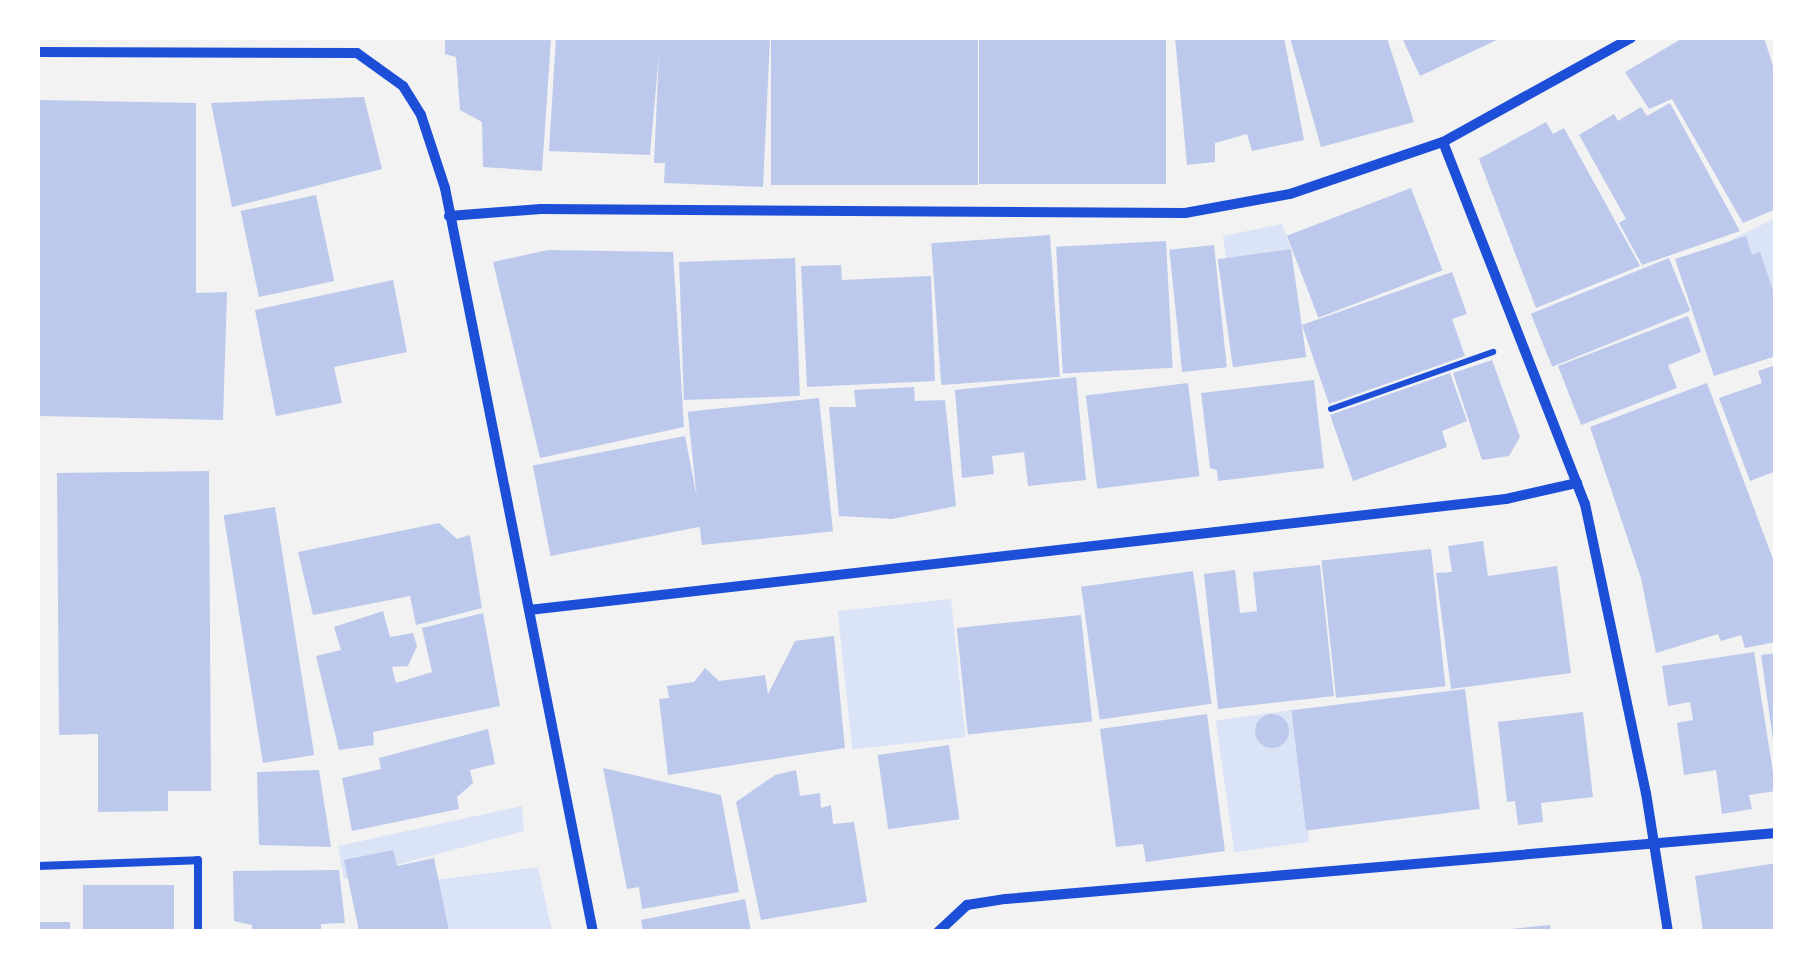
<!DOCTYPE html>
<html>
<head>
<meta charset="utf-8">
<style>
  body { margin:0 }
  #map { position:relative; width:1813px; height:969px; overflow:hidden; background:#f2f2f2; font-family:"Alegreya Sans",sans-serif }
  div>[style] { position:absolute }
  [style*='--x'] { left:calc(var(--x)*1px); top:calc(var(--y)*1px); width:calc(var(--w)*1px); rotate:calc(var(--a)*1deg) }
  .green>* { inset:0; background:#dbe4f7; transform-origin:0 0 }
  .building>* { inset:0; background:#bdc9ec; transform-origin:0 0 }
  .round { border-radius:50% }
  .path>* { height:6px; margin:-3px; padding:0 3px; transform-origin:3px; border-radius:3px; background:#1d4ed8 }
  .service>* { height:8px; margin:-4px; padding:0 4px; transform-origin:4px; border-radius:4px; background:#1d4ed8 }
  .minor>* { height:10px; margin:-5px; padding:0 5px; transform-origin:5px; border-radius:5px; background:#1d4ed8 }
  span { translate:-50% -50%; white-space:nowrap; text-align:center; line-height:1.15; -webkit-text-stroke:10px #fff; paint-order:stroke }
  .frame { position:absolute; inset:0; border:40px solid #fff; pointer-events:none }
</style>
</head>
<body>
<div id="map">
  <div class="green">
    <i style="clip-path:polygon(1775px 218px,1775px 334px,1731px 240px)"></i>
    <i style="clip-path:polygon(1282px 224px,1291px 249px,1226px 259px,1223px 236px)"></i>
    <i style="left:951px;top:599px;width:139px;height:114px;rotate:84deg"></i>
    <i style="left:1291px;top:710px;width:133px;height:76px;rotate:82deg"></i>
    <i style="clip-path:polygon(522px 806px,524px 831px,344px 879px,338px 846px)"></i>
    <i style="clip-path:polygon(538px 867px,552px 931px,430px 932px,434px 880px)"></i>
  </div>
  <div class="building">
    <i style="clip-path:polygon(445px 38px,551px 38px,542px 171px,483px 167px,482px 122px,460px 110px,456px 57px,445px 54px)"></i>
    <i style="clip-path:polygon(556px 38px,770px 38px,763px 187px,664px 183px,665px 163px,654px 163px,659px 54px,650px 155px,549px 151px)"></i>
    <i style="left:771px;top:38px;width:207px;height:147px"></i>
    <i style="left:979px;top:38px;width:187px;height:146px"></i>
    <i style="clip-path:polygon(1175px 38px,1284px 38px,1304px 140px,1252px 151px,1247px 134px,1215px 143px,1215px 162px,1187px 165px)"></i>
    <i style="clip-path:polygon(1290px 38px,1387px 38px,1414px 122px,1321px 147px)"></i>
    <i style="clip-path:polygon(1402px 38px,1501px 38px,1420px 76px)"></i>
    <i style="clip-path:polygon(1683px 38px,1764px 38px,1776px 75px,1776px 209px,1743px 223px,1672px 99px,1649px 109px,1625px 72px)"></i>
    <i style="clip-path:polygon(364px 97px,382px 169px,232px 207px,211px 103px)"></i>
    <i style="clip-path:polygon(38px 100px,196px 103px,196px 293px,227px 292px,223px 420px,38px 416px)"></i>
    <i style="clip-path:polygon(1670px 103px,1740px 231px,1642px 265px,1619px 223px,1626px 219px,1579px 135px,1614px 114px,1618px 121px,1641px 107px,1647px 116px)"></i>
    <i style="clip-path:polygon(1546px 122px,1553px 134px,1564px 128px,1640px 266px,1536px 308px,1479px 159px)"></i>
    <i style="left:1411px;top:188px;width:88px;height:133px;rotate:69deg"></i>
    <i style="left:316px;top:195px;width:88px;height:77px;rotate:78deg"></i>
    <i style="left:1050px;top:235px;width:142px;height:119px;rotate:86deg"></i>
    <i style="clip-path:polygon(1746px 236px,1752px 255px,1760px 252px,1776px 299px,1776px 356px,1714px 376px,1675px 259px)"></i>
    <i style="left:1166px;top:241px;width:127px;height:110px;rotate:87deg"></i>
    <i style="left:1214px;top:245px;width:123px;height:45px;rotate:84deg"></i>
    <i style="left:1291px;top:249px;width:109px;height:74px;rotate:82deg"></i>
    <i style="clip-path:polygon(548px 250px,673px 252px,684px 427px,540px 458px,493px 262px)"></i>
    <i style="left:795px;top:258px;width:138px;height:116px;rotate:88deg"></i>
    <i style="left:1669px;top:258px;width:57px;height:149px;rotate:68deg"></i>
    <i style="clip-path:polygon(841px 265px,842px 280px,931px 276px,935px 381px,807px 387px,801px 266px)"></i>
    <i style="clip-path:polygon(1452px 272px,1467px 314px,1452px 319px,1465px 356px,1329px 404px,1302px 325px)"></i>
    <i style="clip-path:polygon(393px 280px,407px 352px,334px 367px,342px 403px,276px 416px,255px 310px)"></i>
    <i style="clip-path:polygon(1688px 316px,1701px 352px,1668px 365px,1677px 388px,1581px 425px,1558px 366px)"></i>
    <i style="clip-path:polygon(1492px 360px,1520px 437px,1509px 456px,1482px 460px,1453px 373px)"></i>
    <i style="clip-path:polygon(1776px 365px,1776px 471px,1750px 481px,1719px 398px,1762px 383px,1758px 371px)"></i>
    <i style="clip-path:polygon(1450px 373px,1467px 421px,1442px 431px,1447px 447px,1353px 481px,1330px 415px)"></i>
    <i style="clip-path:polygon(1076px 377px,1086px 480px,1028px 486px,1024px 452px,992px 456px,994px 474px,962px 478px,955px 390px)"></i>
    <i style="clip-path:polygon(1314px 380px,1324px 468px,1218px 481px,1217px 470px,1210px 468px,1201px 393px)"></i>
    <i style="left:1188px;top:383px;width:94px;height:103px;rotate:83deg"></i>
    <i style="clip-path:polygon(1707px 383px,1776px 567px,1776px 642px,1745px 648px,1741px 635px,1721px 641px,1718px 634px,1656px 653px,1641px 578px,1590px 427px)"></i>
    <i style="clip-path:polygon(914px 387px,915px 401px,945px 400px,956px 506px,892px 519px,839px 516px,829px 407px,856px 407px,854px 390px)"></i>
    <i style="left:819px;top:398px;width:134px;height:132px;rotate:84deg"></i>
    <i style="left:685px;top:436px;width:92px;height:155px;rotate:79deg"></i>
    <i style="clip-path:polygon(209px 471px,211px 791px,168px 791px,168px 811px,98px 812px,98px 734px,59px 735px,57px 473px)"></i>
    <i style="left:275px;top:507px;width:251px;height:52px;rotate:81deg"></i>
    <i style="clip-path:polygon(439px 523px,457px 539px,470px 535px,482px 608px,416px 625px,410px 596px,313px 615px,298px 552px)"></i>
    <i style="clip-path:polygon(1483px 541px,1488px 576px,1557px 566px,1571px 673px,1451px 689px,1436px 573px,1452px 572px,1448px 546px)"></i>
    <i style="left:1431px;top:549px;width:138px;height:110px;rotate:84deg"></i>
    <i style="clip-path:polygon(1320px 565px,1334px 696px,1218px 709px,1204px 574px,1235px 570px,1240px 613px,1257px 611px,1253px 572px)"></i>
    <i style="left:1193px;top:571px;width:134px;height:113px;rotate:82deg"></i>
    <i style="clip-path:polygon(383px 611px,390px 637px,413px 633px,417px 646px,408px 666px,392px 667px,396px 683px,432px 672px,422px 628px,483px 613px,500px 706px,373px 732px,374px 745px,339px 750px,316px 656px,341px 650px,334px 627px)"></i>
    <i style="left:1081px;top:615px;width:107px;height:125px;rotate:84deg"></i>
    <i style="clip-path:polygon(834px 636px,845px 748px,668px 775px,659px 699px,669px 698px,667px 686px,694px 682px,705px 668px,719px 681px,765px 675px,768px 694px,795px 641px)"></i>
    <i style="clip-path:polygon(1754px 652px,1776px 791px,1749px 795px,1752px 809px,1722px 814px,1716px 770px,1684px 775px,1677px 723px,1693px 720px,1690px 702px,1668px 706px,1662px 666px)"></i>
    <i style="clip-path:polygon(1776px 653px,1776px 740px,1773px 740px,1761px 655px)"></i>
    <i style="left:1465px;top:689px;width:121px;height:175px;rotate:83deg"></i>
    <i style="clip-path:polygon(1583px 712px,1593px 797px,1541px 803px,1543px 822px,1518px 825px,1515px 801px,1507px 802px,1498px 722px)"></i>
    <i class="round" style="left:1255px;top:714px;width:34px;height:34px"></i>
    <i style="clip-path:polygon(1207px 714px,1225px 851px,1146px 862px,1143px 844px,1116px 847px,1100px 729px)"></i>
    <i style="clip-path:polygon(488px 729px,495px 764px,470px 770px,473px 783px,457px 797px,459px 809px,352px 831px,342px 778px,381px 769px,379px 758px)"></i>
    <i style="left:949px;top:745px;width:75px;height:72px;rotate:82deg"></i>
    <i style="clip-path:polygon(603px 768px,721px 795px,739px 892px,642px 909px,639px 887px,627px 889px)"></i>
    <i style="clip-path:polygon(319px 770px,331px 847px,259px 845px,257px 772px)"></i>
    <i style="clip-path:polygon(796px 770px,800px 796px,820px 793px,821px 808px,831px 805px,833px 824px,854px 822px,867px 902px,761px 920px,736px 802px,775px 775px)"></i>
    <i style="clip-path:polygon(393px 850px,397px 866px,434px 858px,449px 931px,359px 931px,344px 860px)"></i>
    <i style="clip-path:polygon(1776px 863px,1776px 931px,1703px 931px,1695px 876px)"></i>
    <i style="clip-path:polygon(339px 870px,345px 923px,321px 924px,321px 931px,252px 931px,252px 925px,234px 921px,233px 871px)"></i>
    <i style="left:83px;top:885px;width:91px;height:46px"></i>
    <i style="clip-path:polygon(745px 899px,751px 931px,643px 931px,641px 920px)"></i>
    <i style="left:70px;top:922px;width:9px;height:32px;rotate:90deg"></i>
    <i style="clip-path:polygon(1550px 925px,1551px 931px,1510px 931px,1510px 929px)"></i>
  </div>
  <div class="path">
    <i style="--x:1331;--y:409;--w:172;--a:-19.4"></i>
  </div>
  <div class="service">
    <i style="--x:38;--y:866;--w:160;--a:-2.1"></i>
    <i style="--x:198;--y:860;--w:72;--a:90"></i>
  </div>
  <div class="minor">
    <i style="--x:38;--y:52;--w:319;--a:0.2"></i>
    <i style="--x:357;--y:53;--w:57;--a:35.7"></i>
    <i style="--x:403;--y:86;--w:34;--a:58"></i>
    <i style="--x:421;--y:115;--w:77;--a:71.8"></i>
    <i style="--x:445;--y:188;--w:759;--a:78.75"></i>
    <i style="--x:1443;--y:142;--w:389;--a:68.6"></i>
    <i style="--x:1585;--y:504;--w:295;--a:78.1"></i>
    <i style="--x:1646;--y:793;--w:141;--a:81"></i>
    <i style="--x:449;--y:216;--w:92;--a:-4.4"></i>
    <i style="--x:541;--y:209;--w:644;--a:0.36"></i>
    <i style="--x:1185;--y:213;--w:107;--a:-10.3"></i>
    <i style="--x:1290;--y:194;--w:162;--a:-18.8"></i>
    <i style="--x:1443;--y:142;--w:215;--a:-29"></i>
    <i style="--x:529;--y:610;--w:983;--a:-6.48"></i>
    <i style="--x:1506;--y:499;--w:73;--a:-12.7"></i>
    <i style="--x:938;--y:932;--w:40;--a:-43"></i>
    <i style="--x:967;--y:905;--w:39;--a:-9"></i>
    <i style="--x:1006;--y:899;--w:773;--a:-4.9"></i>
  </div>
  <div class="frame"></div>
</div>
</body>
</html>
